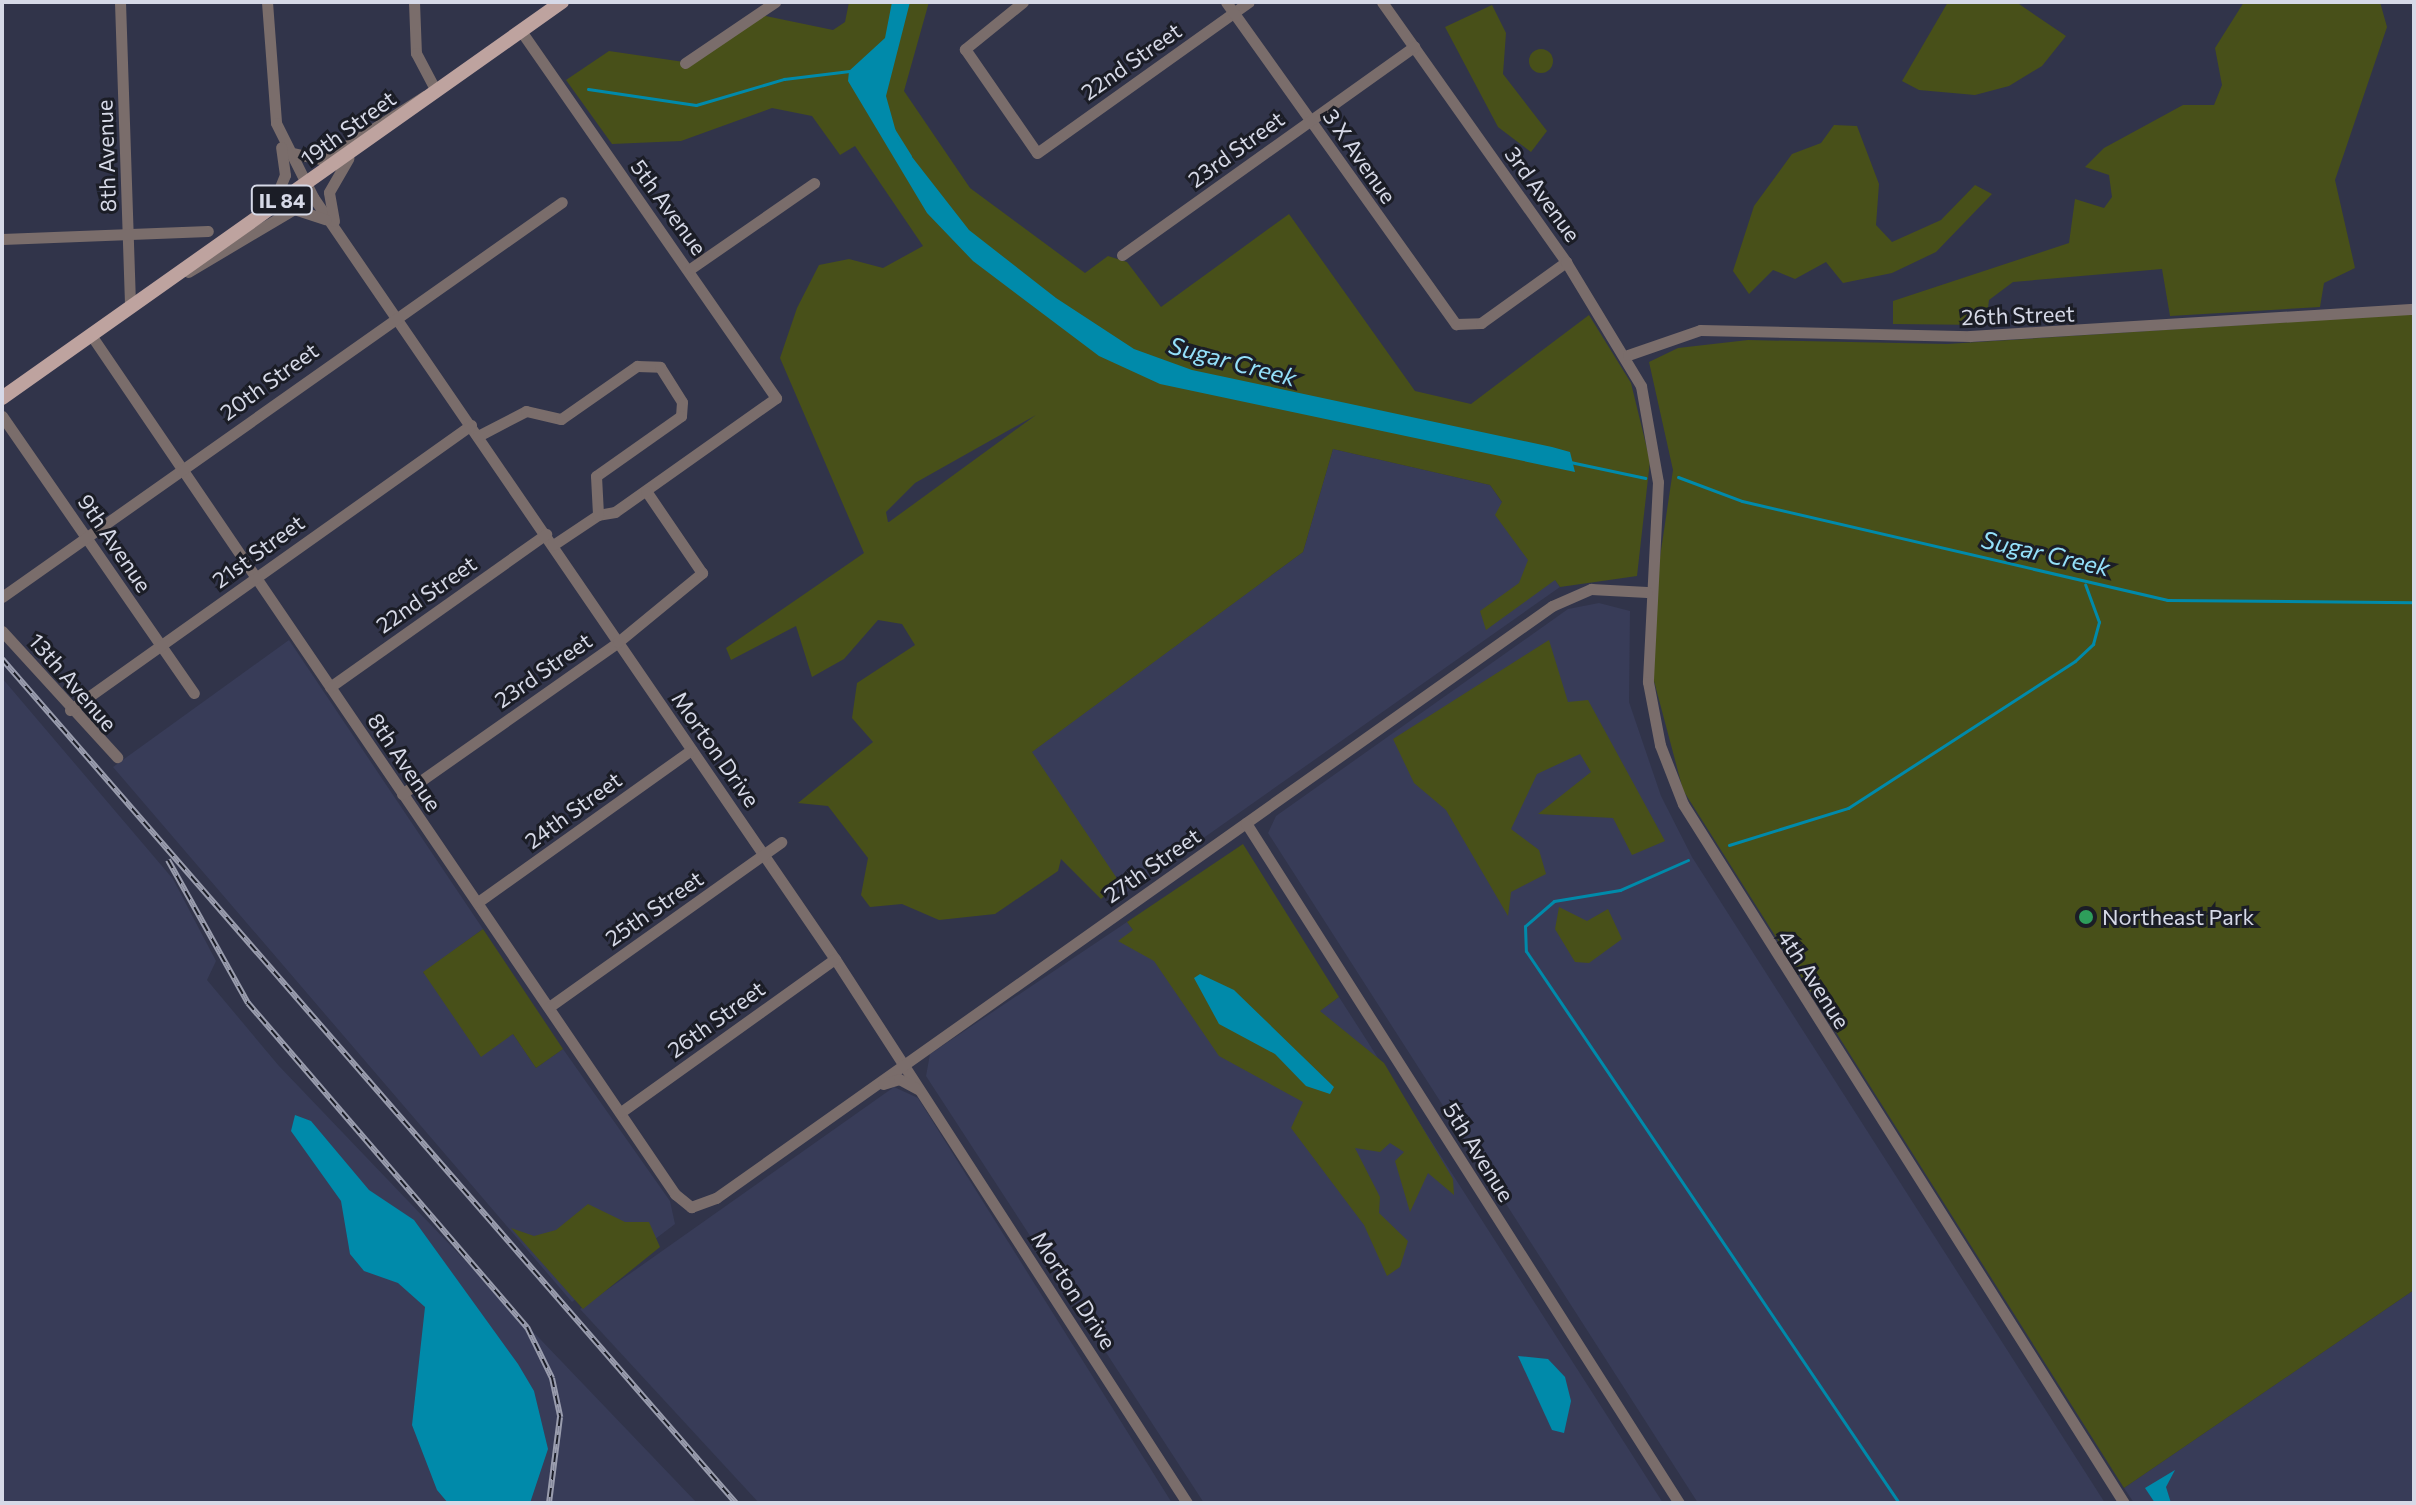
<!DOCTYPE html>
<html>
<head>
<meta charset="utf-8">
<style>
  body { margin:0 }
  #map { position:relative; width:2416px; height:1505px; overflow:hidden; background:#31344a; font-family:Commissioner,sans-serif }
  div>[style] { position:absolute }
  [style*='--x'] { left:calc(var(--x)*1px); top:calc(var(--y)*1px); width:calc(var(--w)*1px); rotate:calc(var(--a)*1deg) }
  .built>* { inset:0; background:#383c58 }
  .green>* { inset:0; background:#485019 }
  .round { border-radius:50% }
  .water>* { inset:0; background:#008aaa }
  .stream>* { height:3px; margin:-1.5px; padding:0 1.5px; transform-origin:1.5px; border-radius:1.5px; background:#008aaa }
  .minor>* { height:11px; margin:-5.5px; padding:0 5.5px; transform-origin:5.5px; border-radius:5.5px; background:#7a6d6b }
  .major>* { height:14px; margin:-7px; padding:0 7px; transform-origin:7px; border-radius:7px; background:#bea39f }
  .rail>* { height:6px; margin-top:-3px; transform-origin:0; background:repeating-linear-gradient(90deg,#1b1d26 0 9px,#9a9dae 0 18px); box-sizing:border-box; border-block:2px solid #9a9dae }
  .dots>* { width:22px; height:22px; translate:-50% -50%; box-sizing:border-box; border:4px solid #1b1d26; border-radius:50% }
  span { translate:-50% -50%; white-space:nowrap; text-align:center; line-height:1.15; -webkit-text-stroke:6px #1b1d26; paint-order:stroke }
  .shield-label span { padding:2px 6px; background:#1b1d26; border:2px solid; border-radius:6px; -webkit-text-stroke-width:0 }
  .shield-label { font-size:20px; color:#d6d9e7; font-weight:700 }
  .street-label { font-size:22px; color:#d6d9e7 }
  .poi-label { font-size:22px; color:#d6d9e7 }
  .left { translate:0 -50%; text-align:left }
  .water-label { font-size:24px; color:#94e0fa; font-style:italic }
  .frame { position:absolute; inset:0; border:4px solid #d6d9e7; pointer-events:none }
</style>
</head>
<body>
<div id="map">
  <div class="built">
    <i style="clip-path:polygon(1333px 449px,1490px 485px,1560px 587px,1121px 896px,1023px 758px,1303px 552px)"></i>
    <i style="clip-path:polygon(1599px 603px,1630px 611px,1629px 702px,1661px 796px,1692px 857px,2105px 1503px,1698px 1503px,1268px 833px,1276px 816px,1568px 609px)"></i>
    <i style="clip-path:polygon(289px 640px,483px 929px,423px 973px,513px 1034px,536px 1068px,563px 1049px,670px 1201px,675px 1224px,572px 1302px,113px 767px)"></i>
    <i style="clip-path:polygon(2px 678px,173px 879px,216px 961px,207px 980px,279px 1066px,697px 1503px,2px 1503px)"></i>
    <i style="clip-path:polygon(1127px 922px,1239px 1066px,1339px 997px,1663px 1503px,1204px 1503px,926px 1076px,930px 1054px)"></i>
    <i style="clip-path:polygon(894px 1087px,918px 1098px,1172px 1503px,759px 1503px,580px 1309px)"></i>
    <i style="clip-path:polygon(2414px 1290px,2414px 1503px,2134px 1503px,2124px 1488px)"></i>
  </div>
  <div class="green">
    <i style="clip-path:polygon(evenodd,849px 2px,929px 2px,904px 91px,970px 188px,1085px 273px,1108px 256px,1127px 262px,1161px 307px,1289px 214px,1415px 391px,1471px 404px,1589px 315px,1631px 383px,1650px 461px,1637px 576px,1560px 587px,1555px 580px,1486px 630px,1480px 611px,1519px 583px,1528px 560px,1495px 515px,1502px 502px,1490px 485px,1333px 449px,1303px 552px,1032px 752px,1120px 883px,1101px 899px,1061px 859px,1058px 871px,995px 914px,939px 920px,902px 904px,870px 907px,861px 895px,868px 858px,828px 806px,798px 803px,873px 742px,852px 718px,857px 683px,915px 645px,902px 624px,878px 620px,844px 659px,812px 677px,796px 626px,731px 660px,726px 648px,864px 553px,780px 358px,797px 308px,819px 265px,849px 259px,883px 268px,923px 246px,855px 146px,840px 155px,812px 116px,772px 108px,681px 141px,612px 144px,566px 80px,609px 51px,691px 63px,761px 15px,833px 30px,845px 22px,849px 2px,1036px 415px,889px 522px,888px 522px,886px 512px,915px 483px,1036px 415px)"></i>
    <i style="clip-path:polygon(1948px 2px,2016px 2px,2066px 36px,2042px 66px,2009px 86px,1975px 95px,1919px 90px,1902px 81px)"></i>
    <i style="clip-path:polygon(2244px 2px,2380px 2px,2387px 27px,2335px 180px,2355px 268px,2324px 283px,2320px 307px,2170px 316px,2162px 269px,2013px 282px,1989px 300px,1986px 325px,1893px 324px,1893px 301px,2069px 243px,2075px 199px,2104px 208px,2112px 197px,2109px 175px,2085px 167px,2104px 148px,2183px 105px,2214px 105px,2222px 85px,2215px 48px)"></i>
    <i style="clip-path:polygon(1492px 5px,1506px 33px,1503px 74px,1547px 131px,1531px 152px,1498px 127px,1445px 27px)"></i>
    <i class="round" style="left:1529px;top:49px;width:24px;height:24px"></i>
    <i style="clip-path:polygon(1834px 125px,1857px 126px,1879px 184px,1876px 225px,1892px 242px,1941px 220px,1975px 185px,1992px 194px,1936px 252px,1892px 273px,1843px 283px,1826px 262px,1795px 279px,1773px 270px,1749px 294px,1733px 271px,1754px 206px,1792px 154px,1821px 143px)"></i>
    <i style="clip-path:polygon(2414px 314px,2414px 1290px,2124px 1488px,1683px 790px,1654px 681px,1653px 604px,1673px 470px,1649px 362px,1678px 348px,1748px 340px,1947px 344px)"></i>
    <i style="clip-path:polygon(1549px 640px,1568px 702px,1588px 700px,1665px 841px,1632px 855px,1613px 818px,1538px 814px,1591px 772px,1580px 754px,1537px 774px,1511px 829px,1539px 850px,1546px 874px,1511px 892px,1508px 916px,1446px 810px,1414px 783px,1393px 739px)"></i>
    <i style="clip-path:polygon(1243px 844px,1339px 997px,1320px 1011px,1384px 1063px,1453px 1179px,1454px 1195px,1428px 1173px,1410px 1212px,1395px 1161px,1404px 1152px,1390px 1143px,1380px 1152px,1355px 1148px,1380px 1197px,1379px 1213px,1408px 1241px,1400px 1267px,1387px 1276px,1364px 1225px,1291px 1128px,1303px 1102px,1219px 1056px,1154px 961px,1118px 941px,1133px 930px,1127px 922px)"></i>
    <i style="clip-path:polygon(1559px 907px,1587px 921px,1608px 909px,1622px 939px,1589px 963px,1575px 962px,1555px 929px)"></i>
    <i style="clip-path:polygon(483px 929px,563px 1049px,536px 1068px,513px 1034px,481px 1057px,423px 972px)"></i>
    <i style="clip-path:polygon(588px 1204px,625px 1222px,649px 1222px,660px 1247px,583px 1309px,511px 1228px,534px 1236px,556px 1230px)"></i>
  </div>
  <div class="water">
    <i style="clip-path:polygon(892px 2px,910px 2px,886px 96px,898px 139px,969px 230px,1056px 298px,1134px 349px,1192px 370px,1552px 447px,1570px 452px,1575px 472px,1160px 384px,1099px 356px,973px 261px,927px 213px,848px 81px,849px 71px,885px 38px)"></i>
    <i style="clip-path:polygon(1200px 974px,1234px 990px,1334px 1087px,1330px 1094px,1306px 1086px,1275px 1054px,1219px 1024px,1194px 978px)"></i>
    <i style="clip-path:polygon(295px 1115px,311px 1121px,369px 1190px,414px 1220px,518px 1364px,534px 1391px,548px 1449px,530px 1503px,448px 1503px,437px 1490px,412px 1425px,425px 1307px,398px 1283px,364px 1271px,350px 1254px,341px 1201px,291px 1131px)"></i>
    <i style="clip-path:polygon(1518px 1356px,1548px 1359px,1565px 1377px,1571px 1401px,1564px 1433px,1552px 1430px)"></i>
    <i style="clip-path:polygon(2175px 1470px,2166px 1487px,2171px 1503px,2155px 1503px,2145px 1488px)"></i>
  </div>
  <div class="stream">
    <i style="--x:588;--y:89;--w:109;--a:8.4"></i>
    <i style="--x:696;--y:105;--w:92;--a:-16.5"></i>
    <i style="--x:784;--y:79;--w:66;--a:-6.9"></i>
    <i style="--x:893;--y:129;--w:32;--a:58"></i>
    <i style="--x:1570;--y:462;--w:77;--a:12"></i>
    <i style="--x:1678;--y:477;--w:68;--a:20.6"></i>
    <i style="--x:1742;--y:501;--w:436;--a:13.1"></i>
    <i style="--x:2167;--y:600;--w:247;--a:0.5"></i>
    <i style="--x:1729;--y:845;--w:125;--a:-17.3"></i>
    <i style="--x:1848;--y:808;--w:270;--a:-32.9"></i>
    <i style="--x:2075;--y:661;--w:25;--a:-43"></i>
    <i style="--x:2093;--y:644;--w:23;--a:-75"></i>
    <i style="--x:2099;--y:622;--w:40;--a:-110.2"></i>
    <i style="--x:1688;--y:860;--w:74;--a:156.2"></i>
    <i style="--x:1620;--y:890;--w:67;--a:170.5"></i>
    <i style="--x:1554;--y:901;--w:38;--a:139"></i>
    <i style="--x:1525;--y:926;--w:25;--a:88"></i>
    <i style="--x:1526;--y:951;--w:666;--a:55.95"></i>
  </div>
  <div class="minor">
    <i style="--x:120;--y:2;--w:306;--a:88.1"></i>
    <i style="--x:267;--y:2;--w:121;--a:85.7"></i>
    <i style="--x:276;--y:123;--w:83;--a:63.4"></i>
    <i style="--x:313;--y:197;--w:924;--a:55.59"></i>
    <i style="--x:835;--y:959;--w:648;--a:57.09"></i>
    <i style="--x:414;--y:2;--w:51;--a:87.8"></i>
    <i style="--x:416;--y:53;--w:43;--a:62.2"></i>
    <i style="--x:1023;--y:2;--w:75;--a:141"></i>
    <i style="--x:965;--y:49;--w:126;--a:55.3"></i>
    <i style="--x:1037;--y:153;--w:260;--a:-35.5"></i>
    <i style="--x:1226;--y:2;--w:396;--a:54.5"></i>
    <i style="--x:1456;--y:324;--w:25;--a:-2"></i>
    <i style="--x:1481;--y:323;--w:105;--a:-35.7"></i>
    <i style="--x:1382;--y:2;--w:319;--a:54.7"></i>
    <i style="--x:1566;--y:262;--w:145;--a:58.8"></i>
    <i style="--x:1641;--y:386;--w:97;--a:80"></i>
    <i style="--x:1658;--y:482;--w:200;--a:92.9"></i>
    <i style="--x:1648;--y:682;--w:64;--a:79.2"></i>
    <i style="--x:1660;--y:745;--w:63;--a:68.7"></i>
    <i style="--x:1683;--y:804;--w:826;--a:57.75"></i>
    <i style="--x:521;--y:31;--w:447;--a:55.2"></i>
    <i style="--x:776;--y:398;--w:197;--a:144.7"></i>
    <i style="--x:615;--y:512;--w:17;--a:170"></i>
    <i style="--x:598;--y:515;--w:54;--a:146.3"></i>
    <i style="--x:685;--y:63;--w:109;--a:-34.1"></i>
    <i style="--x:292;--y:153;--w:33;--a:12"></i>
    <i style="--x:324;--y:160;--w:120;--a:-32.4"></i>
    <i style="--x:274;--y:202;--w:29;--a:-68"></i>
    <i style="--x:285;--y:175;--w:28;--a:-98"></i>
    <i style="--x:334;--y:221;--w:29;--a:-100"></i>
    <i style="--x:329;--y:192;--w:39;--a:-60"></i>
    <i style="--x:2;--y:239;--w:206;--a:-2.2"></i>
    <i style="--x:1122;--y:255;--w:359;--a:-35.5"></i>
    <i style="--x:690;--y:269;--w:151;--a:-34.7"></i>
    <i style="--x:188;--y:272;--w:123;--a:-30.7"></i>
    <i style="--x:294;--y:209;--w:33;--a:18"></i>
    <i style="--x:91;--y:335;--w:1039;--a:55.79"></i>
    <i style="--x:675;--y:1194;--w:21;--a:39"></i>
    <i style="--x:691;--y:1207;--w:27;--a:-20"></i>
    <i style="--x:716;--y:1198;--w:1024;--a:-35.3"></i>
    <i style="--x:1552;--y:606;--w:43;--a:-23.6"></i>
    <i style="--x:1591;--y:589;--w:56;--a:3.1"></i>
    <i style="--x:1628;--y:355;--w:76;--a:-19.1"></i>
    <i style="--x:1700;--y:330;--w:270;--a:1.3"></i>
    <i style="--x:1970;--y:336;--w:445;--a:-3.5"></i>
    <i style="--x:2;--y:416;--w:337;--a:55.3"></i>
    <i style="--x:478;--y:436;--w:54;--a:-27.5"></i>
    <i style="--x:526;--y:411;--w:36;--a:13"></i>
    <i style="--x:561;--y:419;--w:93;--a:-34.9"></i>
    <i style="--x:637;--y:366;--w:23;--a:2"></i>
    <i style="--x:660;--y:367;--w:41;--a:57.8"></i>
    <i style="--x:682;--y:402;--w:14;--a:94"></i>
    <i style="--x:681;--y:416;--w:104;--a:144.8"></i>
    <i style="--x:596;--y:476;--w:39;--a:87"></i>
    <i style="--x:2;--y:597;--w:685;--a:-35.2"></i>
    <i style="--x:2;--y:631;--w:171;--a:47.6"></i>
    <i style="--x:330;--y:687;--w:265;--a:-35.3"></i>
    <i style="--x:70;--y:710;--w:492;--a:-35.4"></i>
    <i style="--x:402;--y:794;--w:264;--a:-35.1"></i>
    <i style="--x:618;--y:642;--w:109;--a:-39.4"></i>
    <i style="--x:702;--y:573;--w:99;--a:-124.3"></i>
    <i style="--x:1246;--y:823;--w:806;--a:57.51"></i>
    <i style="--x:478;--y:902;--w:262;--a:-35.5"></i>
    <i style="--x:549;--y:1007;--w:285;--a:-35.4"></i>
    <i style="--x:883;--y:1084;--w:17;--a:-17"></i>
    <i style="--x:899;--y:1079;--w:21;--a:28"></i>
    <i style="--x:621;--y:1112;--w:263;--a:-35.6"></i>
  </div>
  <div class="major">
    <i style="--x:2;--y:398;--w:686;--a:-35.27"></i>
  </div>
  <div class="rail">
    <i style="--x:2;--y:659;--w:1119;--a:48.99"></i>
    <i style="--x:168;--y:860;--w:164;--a:60.8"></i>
    <i style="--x:248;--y:1003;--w:428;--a:49.3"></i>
    <i style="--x:527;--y:1327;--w:57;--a:63.9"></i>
    <i style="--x:552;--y:1378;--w:40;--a:78"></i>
    <i style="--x:560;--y:1417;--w:87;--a:97.3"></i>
  </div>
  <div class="dots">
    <i style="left:2086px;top:917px;background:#2e9e5b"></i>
  </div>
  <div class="shield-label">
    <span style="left:282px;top:200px">IL 84</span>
  </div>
  <div class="street-label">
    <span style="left:1131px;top:61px;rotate:-35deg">22nd Street</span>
    <span style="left:348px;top:128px;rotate:-36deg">19th Street</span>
    <span style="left:1236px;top:149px;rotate:-36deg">23rd Street</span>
    <span style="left:106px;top:156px;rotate:-92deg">8th Avenue</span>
    <span style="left:1360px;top:156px;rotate:55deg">3 X Avenue</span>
    <span style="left:1543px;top:194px;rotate:54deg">3rd Avenue</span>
    <span style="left:669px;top:207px;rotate:54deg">5th Avenue</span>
    <span style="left:2018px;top:315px;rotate:-2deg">26th Street</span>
    <span style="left:269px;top:381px;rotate:-36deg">20th Street</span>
    <span style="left:115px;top:543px;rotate:56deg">9th Avenue</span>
    <span style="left:258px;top:551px;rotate:-36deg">21st Street</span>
    <span style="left:426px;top:594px;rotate:-35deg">22nd Street</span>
    <span style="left:543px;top:670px;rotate:-35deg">23rd Street</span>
    <span style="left:73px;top:682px;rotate:49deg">13th Avenue</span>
    <span style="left:716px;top:749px;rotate:55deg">Morton Drive</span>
    <span style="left:405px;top:762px;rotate:56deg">8th Avenue</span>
    <span style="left:573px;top:810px;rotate:-36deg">24th Street</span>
    <span style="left:1152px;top:865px;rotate:-35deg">27th Street</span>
    <span style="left:654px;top:908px;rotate:-35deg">25th Street</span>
    <span style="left:1814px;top:979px;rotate:57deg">4th Avenue</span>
    <span style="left:716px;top:1019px;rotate:-36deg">26th Street</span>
    <span style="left:1479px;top:1152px;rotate:58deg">5th Avenue</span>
    <span style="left:1074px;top:1290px;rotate:57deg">Morton Drive</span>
  </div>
  <div class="poi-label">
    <span class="left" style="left:2102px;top:917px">Northeast Park</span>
  </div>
  <div class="water-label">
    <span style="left:1233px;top:361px;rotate:15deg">Sugar Creek</span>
    <span style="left:2046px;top:553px;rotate:13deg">Sugar Creek</span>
  </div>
  <div class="frame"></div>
</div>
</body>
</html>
